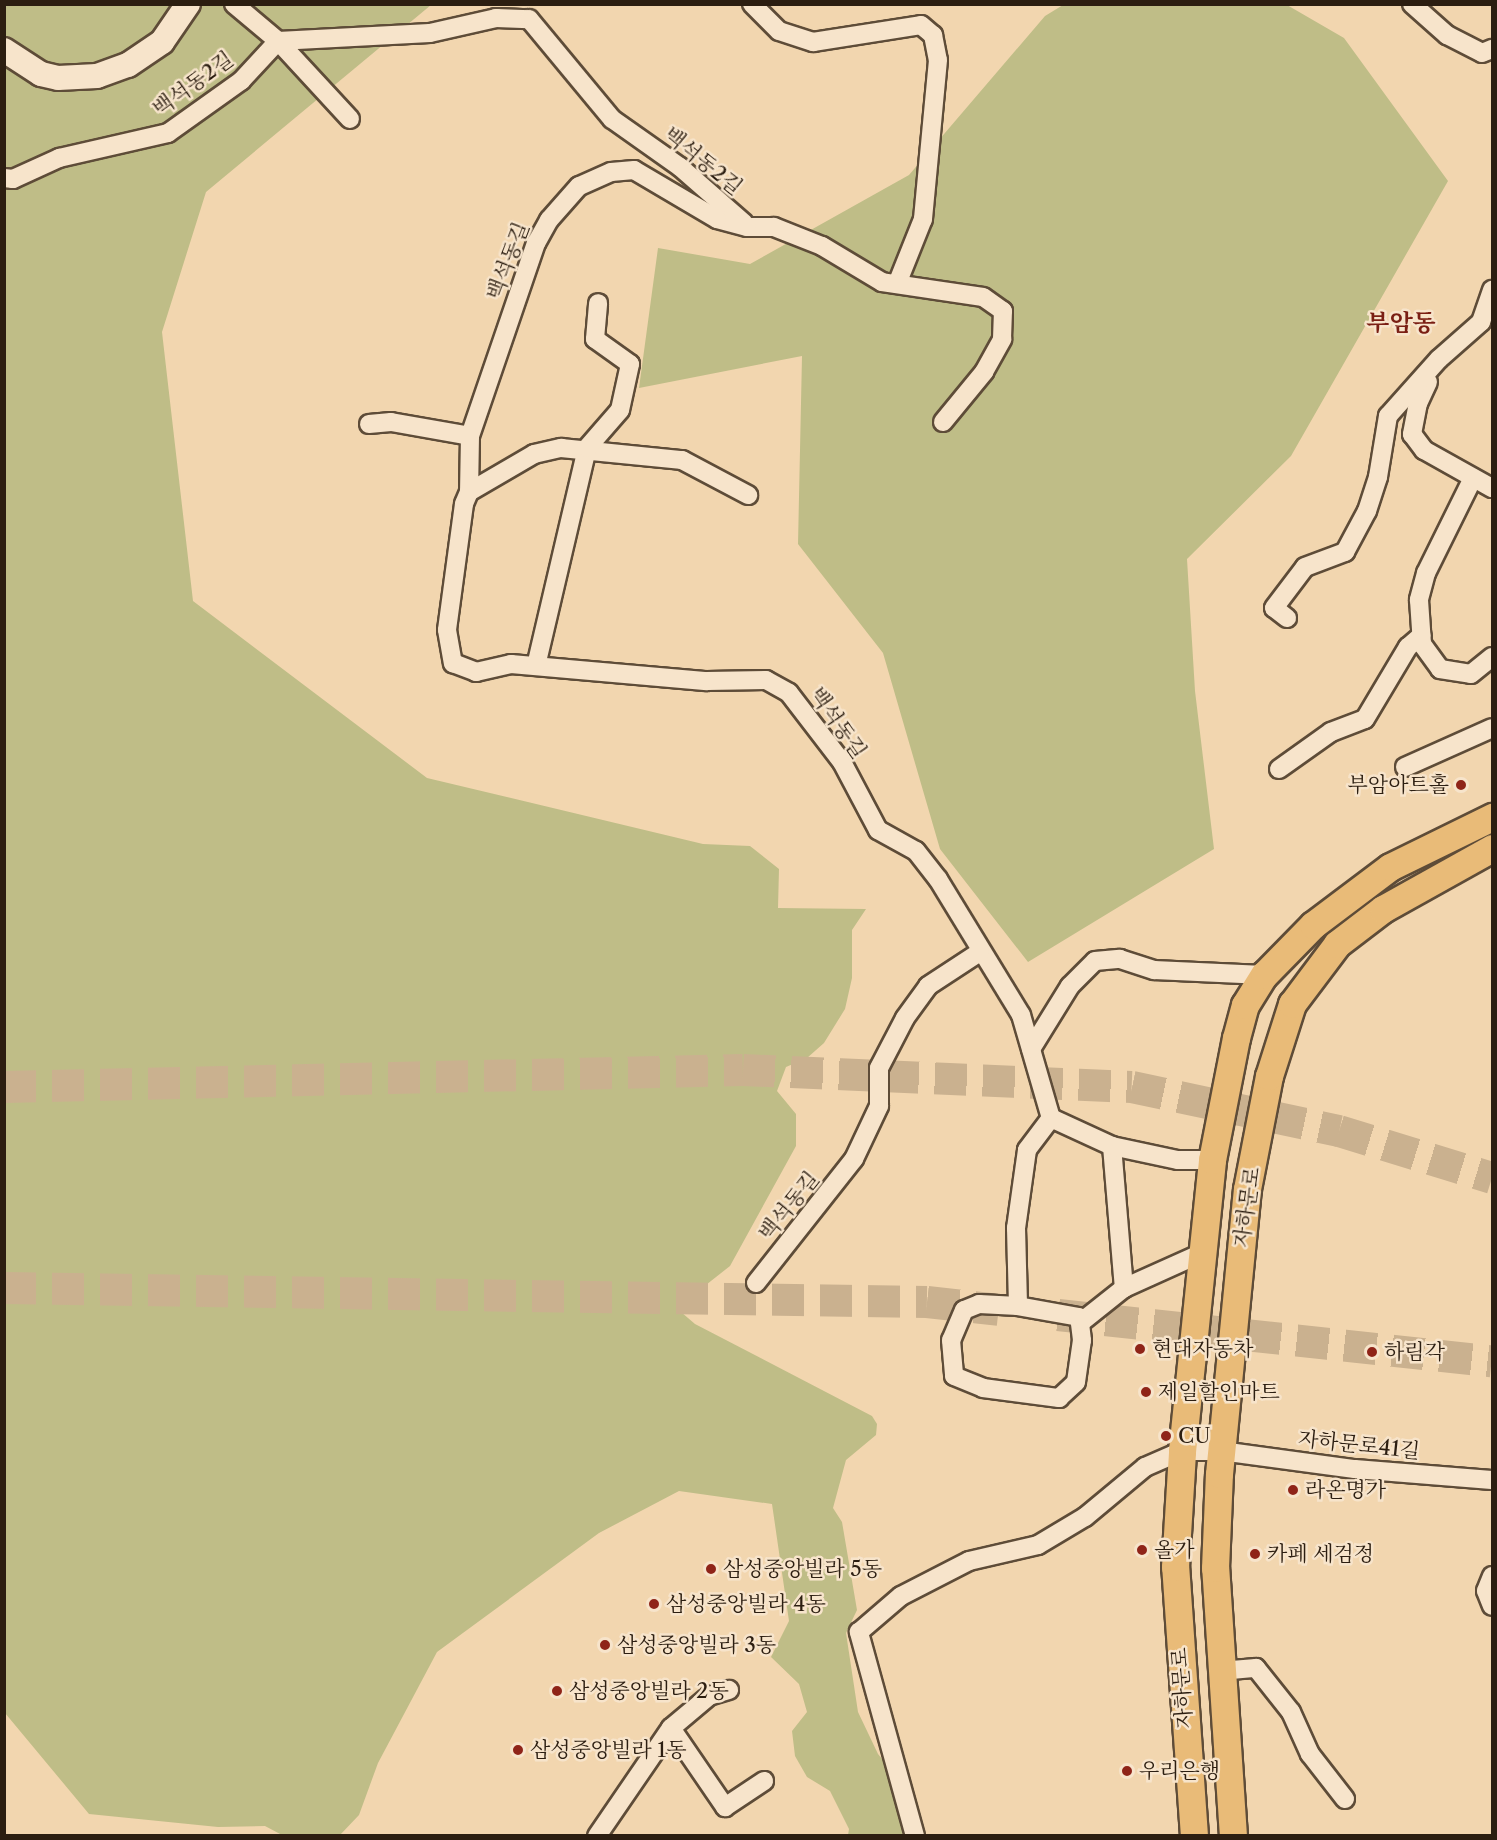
<!DOCTYPE html>
<html>
<head>
<meta charset="utf-8">
<style>
  body { margin:0 }
  #map { position:relative; width:1497px; height:1840px; overflow:hidden; background:#f2d6af; font-family:"Libre Caslon Text","Noto Serif KR",serif }
  div>[style] { position:absolute }
  [style*='--x'] { left:calc(var(--x)*1px); top:calc(var(--y)*1px); width:calc(var(--w)*1px); rotate:calc(var(--a)*1deg) }
  .green>* { inset:0; background:#bfbd87 }
  .highway-tunnel>* { height:32px; margin-top:-16px; transform-origin:0; background:repeating-linear-gradient(90deg,#cab18f 0 32px,transparent 0 48px) }
  .roads { filter:drop-shadow(2px 0 #5e4c38) drop-shadow(-2px 0 #5e4c38) drop-shadow(0 2px #5e4c38) drop-shadow(0 -2px #5e4c38) }
  .street>* { height:18px; margin:-9px; padding:0 9px; transform-origin:9px; border-radius:9px; background:#f7e4cb }
  .secondary>* { height:24px; margin:-12px; padding:0 12px; transform-origin:12px; border-radius:12px; background:#f7e4cb }
  .primary>* { height:27px; margin:-13.5px; padding:0 13.5px; transform-origin:13.5px; border-radius:13.5px; background:#e9bb78 }
  .dots>* { width:16px; height:16px; translate:-50% -50%; box-sizing:border-box; border:3px solid #f7e4cb; border-radius:50% }
  span { translate:-50% -50%; white-space:nowrap; text-align:center; line-height:1.15; -webkit-text-stroke:5px #f7e4cb; paint-order:stroke }
  .street-label { font-size:21px; color:#2c1e11 }
  .poi-label { font-size:21px; color:#2c1e11 }
  .right { translate:-100% -50%; text-align:right }
  .left { translate:0 -50%; text-align:left }
  .quarter-label { font-size:24px; color:#7a1f14; font-weight:700 }
  .frame { position:absolute; inset:0; border:6px solid #2c1e11; pointer-events:none }
</style>
</head>
<body>
<div id="map">
  <div class="green">
    <i style="clip-path:polygon(4px 5px,431px 5px,206px 192px,162px 332px,193px 601px,427px 778px,703px 844px,750px 846px,779px 869px,778px 908px,866px 909px,852px 930px,852px 978px,845px 1009px,824px 1043px,807px 1058px,786px 1067px,777px 1091px,796px 1114px,796px 1146px,730px 1266px,697px 1292px,681px 1312px,695px 1324px,872px 1416px,877px 1424px,876px 1435px,846px 1460px,833px 1508px,842px 1522px,857px 1610px,846px 1633px,858px 1712px,878px 1754px,895px 1775px,913px 1835px,848px 1835px,849px 1829px,830px 1791px,807px 1777px,795px 1756px,792px 1731px,807px 1712px,799px 1684px,771px 1657px,789px 1621px,772px 1504px,679px 1491px,599px 1533px,437px 1652px,378px 1763px,359px 1815px,340px 1835px,282px 1835px,265px 1826px,218px 1827px,89px 1814px,5px 1713px)"></i>
    <i style="clip-path:polygon(1063px 5px,1287px 5px,1344px 38px,1448px 181px,1291px 456px,1187px 559px,1195px 691px,1214px 849px,1028px 962px,940px 849px,883px 653px,798px 544px,802px 356px,639px 388px,658px 248px,750px 264px,909px 175px,1045px 16px)"></i>
  </div>
  <div class="highway-tunnel">
    <i style="--x:4;--y:1087;--w:739;--a:-1.32"></i>
    <i style="--x:743;--y:1070;--w:389;--a:2.5"></i>
    <i style="--x:1132;--y:1087;--w:212;--a:12"></i>
    <i style="--x:1339;--y:1131;--w:160;--a:17.1"></i>
    <i style="--x:4;--y:1288;--w:923;--a:0.87"></i>
    <i style="--x:927;--y:1302;--w:72;--a:6.3"></i>
    <i style="--x:1058;--y:1315;--w:436;--a:6.1"></i>
  </div>
  <div class="roads">
    <div class="street">
      <i style="--x:234;--y:4;--w:57;--a:40.1"></i>
      <i style="--x:278;--y:41;--w:106;--a:47.3"></i>
      <i style="--x:752;--y:4;--w:38;--a:45"></i>
      <i style="--x:779;--y:31;--w:36;--a:18"></i>
      <i style="--x:813;--y:42;--w:109;--a:-8.9"></i>
      <i style="--x:921;--y:25;--w:16;--a:40"></i>
      <i style="--x:933;--y:35;--w:25;--a:79"></i>
      <i style="--x:938;--y:60;--w:160;--a:95.4"></i>
      <i style="--x:923;--y:219;--w:70;--a:111.8"></i>
      <i style="--x:1412;--y:4;--w:47;--a:41.5"></i>
      <i style="--x:1447;--y:35;--w:39;--a:27"></i>
      <i style="--x:1482;--y:53;--w:11;--a:-22"></i>
      <i style="--x:4;--y:178;--w:9;--a:6"></i>
      <i style="--x:13;--y:179;--w:51;--a:-24.5"></i>
      <i style="--x:59;--y:158;--w:112;--a:-12.9"></i>
      <i style="--x:168;--y:133;--w:90;--a:-35.5"></i>
      <i style="--x:241;--y:81;--w:54;--a:-47.2"></i>
      <i style="--x:278;--y:41;--w:152;--a:-3"></i>
      <i style="--x:430;--y:33;--w:68;--a:-12.8"></i>
      <i style="--x:496;--y:18;--w:33;--a:2"></i>
      <i style="--x:529;--y:19;--w:130;--a:50.3"></i>
      <i style="--x:612;--y:119;--w:83;--a:35.2"></i>
      <i style="--x:680;--y:167;--w:85;--a:41.2"></i>
      <i style="--x:1428;--y:382;--w:23;--a:115"></i>
      <i style="--x:1418;--y:403;--w:32;--a:101"></i>
      <i style="--x:1412;--y:434;--w:20;--a:53"></i>
      <i style="--x:1424;--y:450;--w:78;--a:29.2"></i>
      <i style="--x:943;--y:422;--w:65;--a:-50.6"></i>
      <i style="--x:984;--y:372;--w:38;--a:-61"></i>
      <i style="--x:1002;--y:339;--w:28;--a:-88"></i>
      <i style="--x:1003;--y:311;--w:24;--a:-145"></i>
      <i style="--x:983;--y:297;--w:102;--a:-171.6"></i>
      <i style="--x:882;--y:282;--w:70;--a:-149"></i>
      <i style="--x:822;--y:246;--w:52;--a:-158.4"></i>
      <i style="--x:774;--y:227;--w:27;--a:180"></i>
      <i style="--x:747;--y:227;--w:31;--a:-165"></i>
      <i style="--x:717;--y:219;--w:96;--a:-149.4"></i>
      <i style="--x:634;--y:170;--w:23;--a:175"></i>
      <i style="--x:611;--y:172;--w:35;--a:156"></i>
      <i style="--x:579;--y:186;--w:45;--a:131.4"></i>
      <i style="--x:549;--y:220;--w:26;--a:119"></i>
      <i style="--x:536;--y:243;--w:204;--a:108.9"></i>
      <i style="--x:470;--y:436;--w:56;--a:91"></i>
      <i style="--x:469;--y:492;--w:13;--a:113"></i>
      <i style="--x:464;--y:504;--w:127;--a:97.7"></i>
      <i style="--x:447;--y:630;--w:34;--a:80"></i>
      <i style="--x:453;--y:663;--w:25;--a:21"></i>
      <i style="--x:476;--y:672;--w:36;--a:-13"></i>
      <i style="--x:511;--y:664;--w:197;--a:5"></i>
      <i style="--x:707;--y:681;--w:59;--a:-1"></i>
      <i style="--x:766;--y:680;--w:26;--a:29"></i>
      <i style="--x:789;--y:693;--w:87;--a:52.5"></i>
      <i style="--x:842;--y:762;--w:77;--a:62.1"></i>
      <i style="--x:878;--y:830;--w:43;--a:28.9"></i>
      <i style="--x:916;--y:851;--w:36;--a:52"></i>
      <i style="--x:938;--y:879;--w:159;--a:58.6"></i>
      <i style="--x:1021;--y:1015;--w:107;--a:73.8"></i>
      <i style="--x:1051;--y:1118;--w:40;--a:127"></i>
      <i style="--x:1027;--y:1150;--w:79;--a:98"></i>
      <i style="--x:1016;--y:1228;--w:78;--a:88.5"></i>
      <i style="--x:1018;--y:1306;--w:39;--a:-177"></i>
      <i style="--x:979;--y:1304;--w:16;--a:158"></i>
      <i style="--x:964;--y:1310;--w:33;--a:113"></i>
      <i style="--x:951;--y:1340;--w:36;--a:85"></i>
      <i style="--x:954;--y:1376;--w:31;--a:22"></i>
      <i style="--x:983;--y:1388;--w:77;--a:7.5"></i>
      <i style="--x:1059;--y:1398;--w:23;--a:-43"></i>
      <i style="--x:1076;--y:1382;--w:42;--a:-81.9"></i>
      <i style="--x:1082;--y:1340;--w:23;--a:-97"></i>
      <i style="--x:1079;--y:1317;--w:62;--a:-169.8"></i>
      <i style="--x:369;--y:424;--w:22;--a:-5"></i>
      <i style="--x:391;--y:422;--w:80;--a:10"></i>
      <i style="--x:1473;--y:478;--w:106;--a:116.3"></i>
      <i style="--x:1426;--y:573;--w:28;--a:105"></i>
      <i style="--x:1419;--y:600;--w:44;--a:86.1"></i>
      <i style="--x:1422;--y:644;--w:31;--a:54"></i>
      <i style="--x:1440;--y:669;--w:31;--a:9"></i>
      <i style="--x:1471;--y:674;--w:27;--a:-39"></i>
      <i style="--x:469;--y:492;--w:75;--a:-30.3"></i>
      <i style="--x:534;--y:454;--w:28;--a:-13"></i>
      <i style="--x:561;--y:448;--w:122;--a:5.7"></i>
      <i style="--x:682;--y:460;--w:75;--a:27.9"></i>
      <i style="--x:1287;--y:618;--w:16;--a:-142"></i>
      <i style="--x:1274;--y:608;--w:51;--a:-52.9"></i>
      <i style="--x:1305;--y:567;--w:43;--a:-20.6"></i>
      <i style="--x:1345;--y:552;--w:47;--a:-61.8"></i>
      <i style="--x:1367;--y:511;--w:36;--a:-72"></i>
      <i style="--x:1378;--y:477;--w:62;--a:-80.7"></i>
      <i style="--x:1388;--y:416;--w:76;--a:-48.2"></i>
      <i style="--x:1439;--y:359;--w:56;--a:-41.4"></i>
      <i style="--x:1481;--y:322;--w:34;--a:-71"></i>
      <i style="--x:536;--y:666;--w:224;--a:-76.8"></i>
      <i style="--x:587;--y:448;--w:50;--a:-49"></i>
      <i style="--x:620;--y:410;--w:47;--a:-77.7"></i>
      <i style="--x:630;--y:364;--w:43;--a:-144.5"></i>
      <i style="--x:595;--y:339;--w:36;--a:-85"></i>
      <i style="--x:1405;--y:767;--w:95;--a:-24.1"></i>
      <i style="--x:1279;--y:769;--w:64;--a:-35.4"></i>
      <i style="--x:1331;--y:732;--w:36;--a:-21"></i>
      <i style="--x:1365;--y:719;--w:84;--a:-59.2"></i>
      <i style="--x:1408;--y:647;--w:18;--a:-41"></i>
      <i style="--x:1031;--y:1049;--w:74;--a:-58.2"></i>
      <i style="--x:1070;--y:986;--w:35;--a:-45"></i>
      <i style="--x:1095;--y:961;--w:25;--a:-5"></i>
      <i style="--x:1120;--y:959;--w:36;--a:18"></i>
      <i style="--x:1154;--y:970;--w:110;--a:2.6"></i>
      <i style="--x:1051;--y:1118;--w:67;--a:24.7"></i>
      <i style="--x:1112;--y:1146;--w:143;--a:85.2"></i>
      <i style="--x:1124;--y:1288;--w:56;--a:141.5"></i>
      <i style="--x:1112;--y:1146;--w:67;--a:12"></i>
      <i style="--x:1178;--y:1160;--w:34;--a:0"></i>
      <i style="--x:756;--y:1283;--w:158;--a:-51.7"></i>
      <i style="--x:854;--y:1159;--w:59;--a:-64.7"></i>
      <i style="--x:879;--y:1106;--w:38;--a:-90"></i>
      <i style="--x:879;--y:1068;--w:56;--a:-62.5"></i>
      <i style="--x:905;--y:1018;--w:39;--a:-54"></i>
      <i style="--x:928;--y:986;--w:62;--a:-33.2"></i>
      <i style="--x:1124;--y:1288;--w:85;--a:-24.2"></i>
      <i style="--x:1492;--y:1576;--w:16;--a:112"></i>
      <i style="--x:1486;--y:1591;--w:16;--a:68"></i>
      <i style="--x:1220;--y:1671;--w:36;--a:-5"></i>
      <i style="--x:1256;--y:1668;--w:56;--a:51.5"></i>
      <i style="--x:1291;--y:1712;--w:46;--a:65.7"></i>
      <i style="--x:1310;--y:1754;--w:57;--a:52.1"></i>
      <i style="--x:671;--y:1728;--w:96;--a:55.6"></i>
      <i style="--x:725;--y:1807;--w:47;--a:-33.7"></i>
      <i style="--x:597;--y:1836;--w:131;--a:-55.6"></i>
      <i style="--x:671;--y:1728;--w:50;--a:-40.1"></i>
      <i style="--x:709;--y:1696;--w:21;--a:-17"></i>
      <i style="--x:915;--y:1836;--w:212;--a:-105.4"></i>
      <i style="--x:859;--y:1632;--w:55;--a:-40.6"></i>
      <i style="--x:901;--y:1596;--w:76;--a:-27.2"></i>
      <i style="--x:969;--y:1561;--w:71;--a:-13.1"></i>
      <i style="--x:1038;--y:1545;--w:55;--a:-30.8"></i>
      <i style="--x:1085;--y:1517;--w:78;--a:-39.8"></i>
      <i style="--x:1145;--y:1467;--w:40;--a:-23.4"></i>
      <i style="--x:1182;--y:1451;--w:39;--a:0"></i>
      <i style="--x:1221;--y:1451;--w:135;--a:7.7"></i>
      <i style="--x:1355;--y:1469;--w:137;--a:4.6"></i>
    </div>
    <div class="secondary">
      <i style="--x:4;--y:50;--w:44;--a:33"></i>
      <i style="--x:41;--y:74;--w:17;--a:13"></i>
      <i style="--x:58;--y:78;--w:39;--a:-3"></i>
      <i style="--x:97;--y:76;--w:33;--a:-20"></i>
      <i style="--x:128;--y:65;--w:41;--a:-34.1"></i>
      <i style="--x:162;--y:42;--w:46;--a:-55.6"></i>
    </div>
    <div class="primary">
      <i style="--x:1194;--y:1836;--w:270;--a:-94"></i>
      <i style="--x:1175;--y:1567;--w:116;--a:-86.5"></i>
      <i style="--x:1182;--y:1451;--w:293;--a:-84.1"></i>
      <i style="--x:1212;--y:1160;--w:124;--a:-78.9"></i>
      <i style="--x:1236;--y:1038;--w:34;--a:-75"></i>
      <i style="--x:1245;--y:1005;--w:36;--a:-58"></i>
      <i style="--x:1264;--y:975;--w:70;--a:-45.6"></i>
      <i style="--x:1313;--y:925;--w:96;--a:-37"></i>
      <i style="--x:1390;--y:867;--w:114;--a:-26.1"></i>
      <i style="--x:1233;--y:1836;--w:269;--a:-93.8"></i>
      <i style="--x:1215;--y:1568;--w:94;--a:-87.6"></i>
      <i style="--x:1219;--y:1474;--w:286;--a:-84.4"></i>
      <i style="--x:1247;--y:1189;--w:115;--a:-79"></i>
      <i style="--x:1269;--y:1076;--w:76;--a:-72.3"></i>
      <i style="--x:1292;--y:1004;--w:75;--a:-53.1"></i>
      <i style="--x:1337;--y:944;--w:58;--a:-37.3"></i>
      <i style="--x:1383;--y:909;--w:125;--a:-29.2"></i>
    </div>
  </div>
  <div class="dots">
    <i style="left:1461px;top:785px;background:#8f2418"></i>
    <i style="left:1140px;top:1349px;background:#8f2418"></i>
    <i style="left:1372px;top:1352px;background:#8f2418"></i>
    <i style="left:1146px;top:1392px;background:#8f2418"></i>
    <i style="left:1166px;top:1436px;background:#8f2418"></i>
    <i style="left:1293px;top:1490px;background:#8f2418"></i>
    <i style="left:1142px;top:1550px;background:#8f2418"></i>
    <i style="left:1255px;top:1554px;background:#8f2418"></i>
    <i style="left:711px;top:1569px;background:#8f2418"></i>
    <i style="left:654px;top:1604px;background:#8f2418"></i>
    <i style="left:605px;top:1645px;background:#8f2418"></i>
    <i style="left:557px;top:1691px;background:#8f2418"></i>
    <i style="left:518px;top:1750px;background:#8f2418"></i>
    <i style="left:1127px;top:1771px;background:#8f2418"></i>
  </div>
  <div class="street-label">
    <span style="left:193px;top:84px;rotate:-36deg">백석동2길</span>
    <span style="left:703px;top:161px;rotate:39deg">백석동2길</span>
    <span style="left:508px;top:261px;rotate:-69deg">백석동길</span>
    <span style="left:838px;top:723px;rotate:55deg">백석동길</span>
    <span style="left:789px;top:1206px;rotate:-51deg">백석동길</span>
    <span style="left:1247px;top:1207px;rotate:-82deg">자하문로</span>
    <span style="left:1359px;top:1445px;rotate:6deg">자하문로41길</span>
    <span style="left:1182px;top:1688px;rotate:-94deg">자하문로</span>
  </div>
  <div class="poi-label">
    <span class="right" style="left:1449px;top:785px">부암아트홀</span>
    <span class="left" style="left:1152px;top:1349px">현대자동차</span>
    <span class="left" style="left:1384px;top:1352px">하림각</span>
    <span class="left" style="left:1158px;top:1392px">제일할인마트</span>
    <span class="left" style="left:1178px;top:1436px">CU</span>
    <span class="left" style="left:1305px;top:1490px">라온명가</span>
    <span class="left" style="left:1154px;top:1550px">올가</span>
    <span class="left" style="left:1267px;top:1554px">카페 세검정</span>
    <span class="left" style="left:723px;top:1569px">삼성중앙빌라 5동</span>
    <span class="left" style="left:666px;top:1604px">삼성중앙빌라 4동</span>
    <span class="left" style="left:617px;top:1645px">삼성중앙빌라 3동</span>
    <span class="left" style="left:569px;top:1691px">삼성중앙빌라 2동</span>
    <span class="left" style="left:530px;top:1750px">삼성중앙빌라 1동</span>
    <span class="left" style="left:1139px;top:1771px">우리은행</span>
  </div>
  <div class="quarter-label">
    <span style="left:1401px;top:323px">부암동</span>
  </div>
  <div class="frame"></div>
</div>
</body>
</html>
